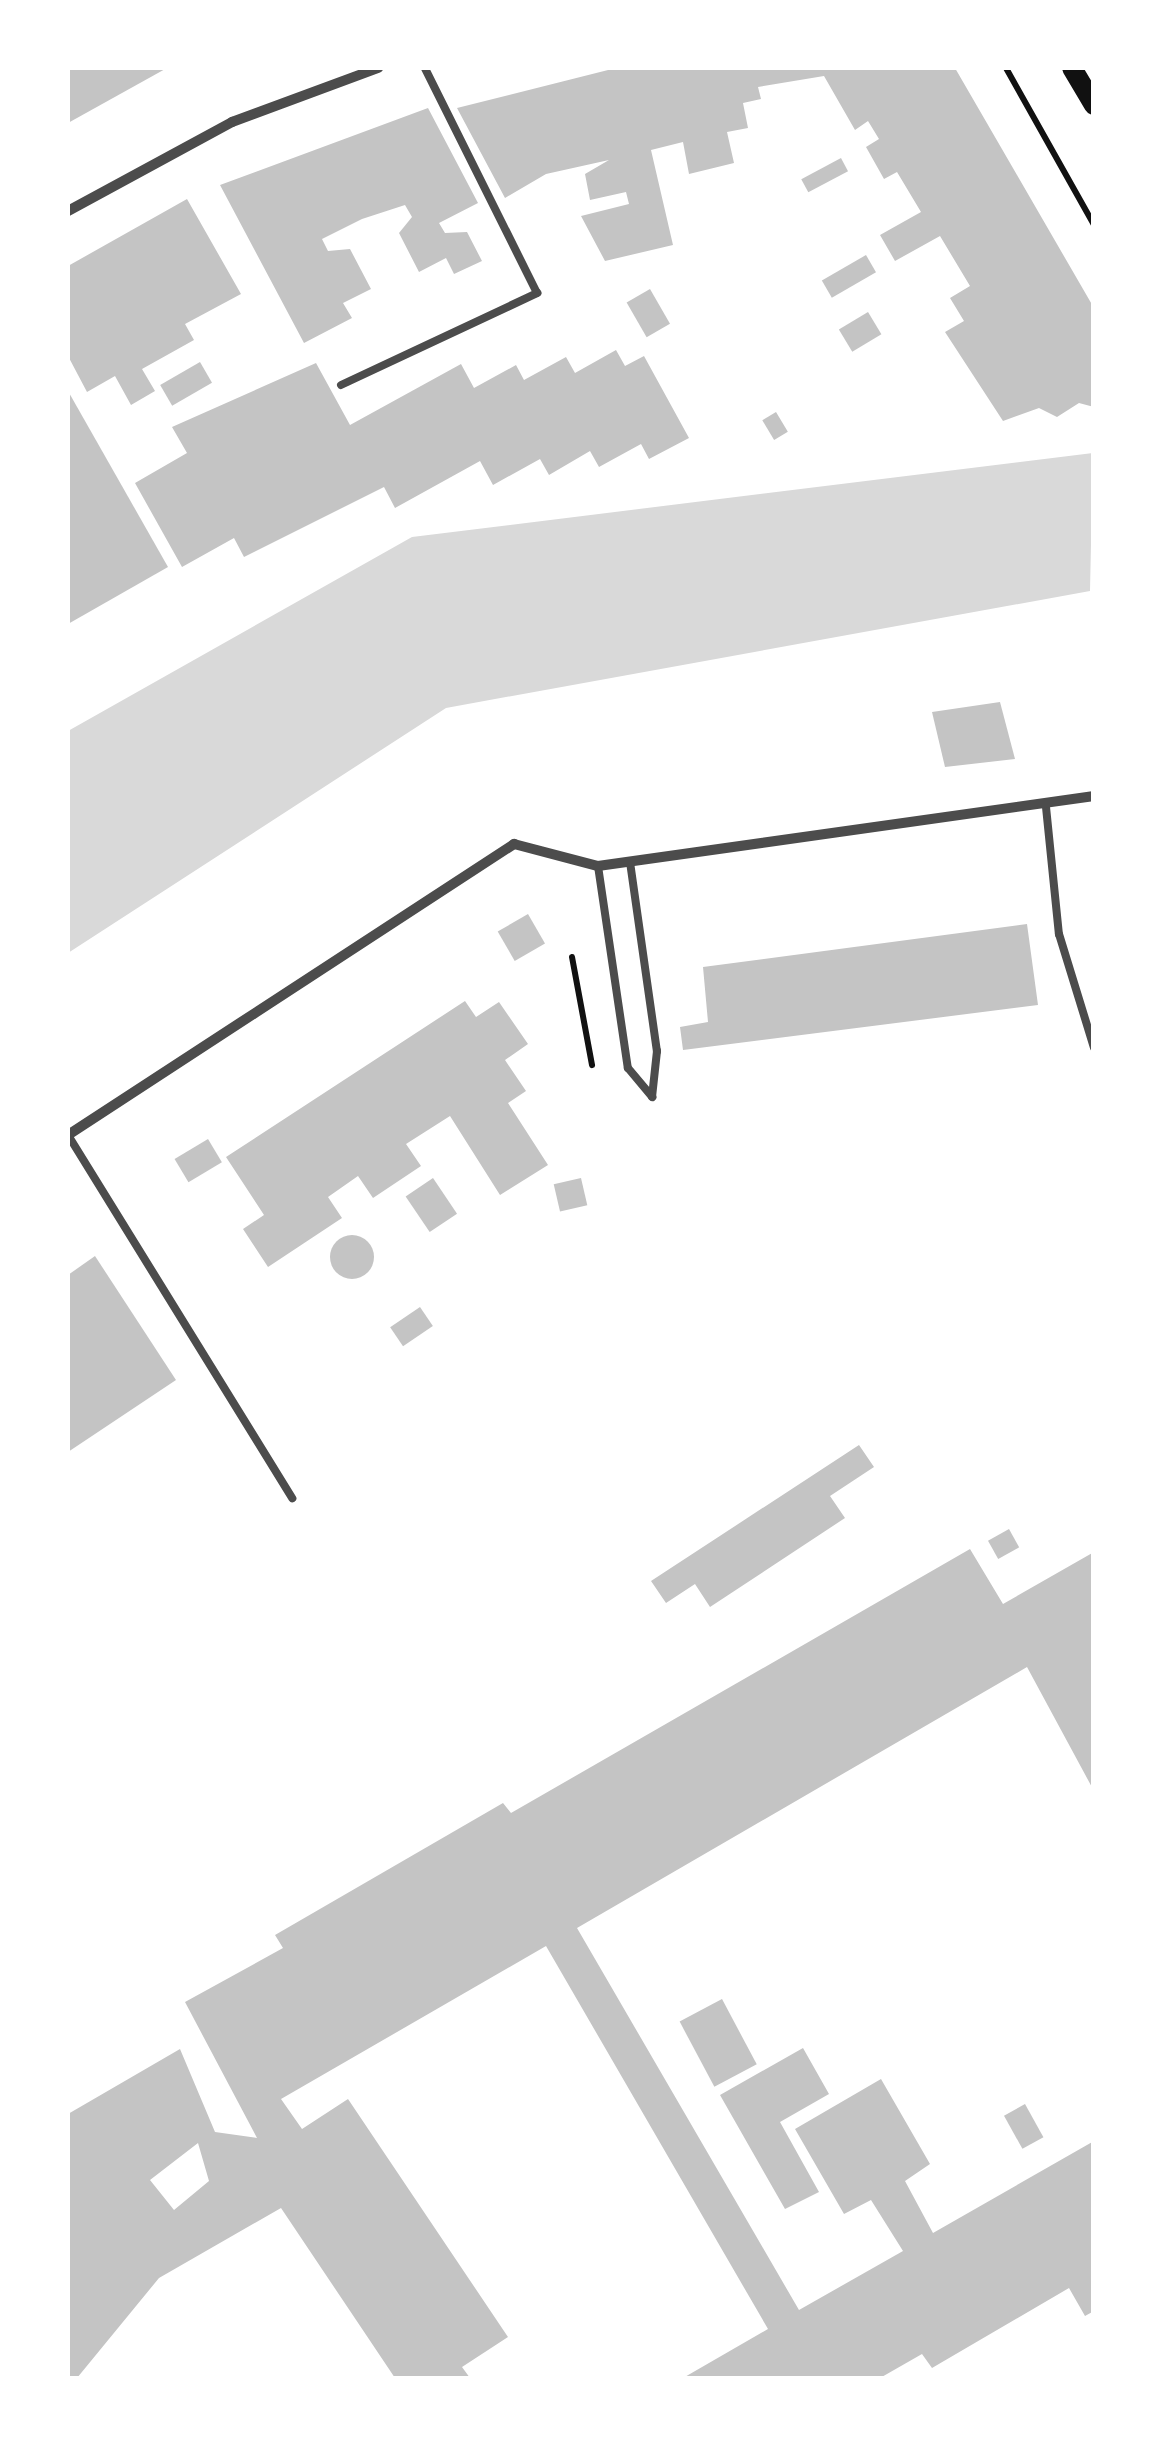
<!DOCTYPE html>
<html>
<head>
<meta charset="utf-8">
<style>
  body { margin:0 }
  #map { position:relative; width:1161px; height:2446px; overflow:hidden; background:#fff; font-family:"DM Sans",sans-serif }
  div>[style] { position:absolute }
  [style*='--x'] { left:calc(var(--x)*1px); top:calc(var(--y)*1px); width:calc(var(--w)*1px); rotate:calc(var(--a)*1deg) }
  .water>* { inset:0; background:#d9d9d9 }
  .building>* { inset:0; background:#c4c4c4; transform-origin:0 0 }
  .round { border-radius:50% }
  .path>* { height:6px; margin:-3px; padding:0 3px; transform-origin:3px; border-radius:3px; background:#111 }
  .service>* { height:8px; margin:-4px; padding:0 4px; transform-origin:4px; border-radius:4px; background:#4c4c4c }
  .minor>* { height:10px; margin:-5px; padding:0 5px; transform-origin:5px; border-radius:5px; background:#4c4c4c }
  .secondary>* { height:20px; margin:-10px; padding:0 10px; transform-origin:10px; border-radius:10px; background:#111 }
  span { translate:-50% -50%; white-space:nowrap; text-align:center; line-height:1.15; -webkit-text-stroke:10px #fff; paint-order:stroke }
  .frame { position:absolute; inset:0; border:70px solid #fff; pointer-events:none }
</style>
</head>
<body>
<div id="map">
  <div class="water">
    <i style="clip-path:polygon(1093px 453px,1090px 591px,446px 708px,68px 953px,68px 731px,412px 537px)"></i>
  </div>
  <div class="building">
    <i style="clip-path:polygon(68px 68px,167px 68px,68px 123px)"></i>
    <i style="clip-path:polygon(616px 68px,955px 68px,1094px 308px,1094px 407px,1079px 403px,1057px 417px,1039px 408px,1003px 421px,945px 332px,964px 321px,950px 298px,970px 286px,940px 236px,895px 261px,880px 235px,921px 212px,897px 172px,884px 179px,866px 147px,879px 139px,868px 121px,855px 130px,824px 76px,758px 87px,761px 99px,743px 103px,748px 128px,727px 132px,734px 163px,689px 174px,683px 142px,651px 150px,673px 245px,605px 261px,581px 216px,629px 204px,626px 192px,590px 200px,585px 174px,609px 160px,546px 174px,505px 198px,457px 108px)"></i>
    <i style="clip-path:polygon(428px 108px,478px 203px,439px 223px,445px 233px,467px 232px,482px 261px,454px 274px,446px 258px,419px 272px,399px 233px,412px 217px,405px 205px,362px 219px,322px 239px,328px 251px,350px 249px,371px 289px,343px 303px,352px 318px,304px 343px,220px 185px)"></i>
    <i style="left:841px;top:158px;width:15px;height:45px;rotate:62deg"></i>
    <i style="clip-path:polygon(187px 199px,241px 294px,185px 324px,194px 340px,142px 369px,155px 391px,131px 405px,115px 376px,87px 392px,68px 356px,68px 266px)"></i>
    <i style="left:866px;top:255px;width:20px;height:51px;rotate:60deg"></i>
    <i style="left:650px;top:289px;width:40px;height:27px;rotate:60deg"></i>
    <i style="left:868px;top:312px;width:26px;height:34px;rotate:59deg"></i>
    <i style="clip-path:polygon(616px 350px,625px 366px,644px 356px,689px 438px,649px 459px,641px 444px,599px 467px,590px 451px,549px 475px,540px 459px,493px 485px,480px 461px,395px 508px,384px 487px,244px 557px,234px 538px,182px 567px,135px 483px,187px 453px,172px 427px,316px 363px,350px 425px,461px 364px,474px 388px,516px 365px,524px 380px,566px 357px,575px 373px)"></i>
    <i style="left:200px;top:362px;width:24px;height:46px;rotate:60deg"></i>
    <i style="clip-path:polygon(68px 391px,168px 567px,68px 624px)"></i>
    <i style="left:776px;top:412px;width:23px;height:16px;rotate:59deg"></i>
    <i style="clip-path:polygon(1000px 702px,1015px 759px,945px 767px,932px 712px)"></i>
    <i style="left:528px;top:914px;width:34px;height:35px;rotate:60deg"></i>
    <i style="clip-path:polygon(1027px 924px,1038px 1005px,683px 1050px,680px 1027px,708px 1022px,703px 967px)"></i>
    <i style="clip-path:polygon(465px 1001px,476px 1017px,499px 1002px,528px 1044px,505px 1060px,526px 1091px,508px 1103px,548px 1165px,500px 1195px,450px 1116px,406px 1144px,421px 1166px,373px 1198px,358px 1176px,328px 1197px,342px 1218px,268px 1267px,243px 1229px,264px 1215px,226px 1157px)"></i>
    <i style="left:208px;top:1139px;width:27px;height:39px;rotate:59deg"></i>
    <i style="left:433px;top:1178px;width:43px;height:33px;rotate:56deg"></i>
    <i style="left:581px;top:1178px;width:28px;height:28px;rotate:77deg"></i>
    <i class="round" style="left:330px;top:1235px;width:44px;height:44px"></i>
    <i style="clip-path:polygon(95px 1256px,176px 1380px,68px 1452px,68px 1275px)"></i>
    <i style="left:420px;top:1307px;width:23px;height:36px;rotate:56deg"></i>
    <i style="clip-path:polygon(859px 1445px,874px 1467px,830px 1496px,845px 1518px,710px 1607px,695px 1584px,666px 1603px,651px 1581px)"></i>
    <i style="left:1009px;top:1529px;width:21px;height:24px;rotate:61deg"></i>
    <i style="clip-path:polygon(evenodd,970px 1549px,1003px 1604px,1094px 1552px,1094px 1791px,1027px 1667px,577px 1928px,799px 2310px,903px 2251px,871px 2200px,844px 2214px,795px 2129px,881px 2079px,930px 2164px,905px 2181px,933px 2233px,1094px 2141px,1094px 2311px,1085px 2316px,1069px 2288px,932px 2368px,922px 2354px,880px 2378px,683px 2378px,768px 2329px,546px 1946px,281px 2099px,302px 2129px,348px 2099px,508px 2337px,462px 2367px,470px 2378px,395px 2378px,281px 2208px,159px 2278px,77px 2378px,68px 2378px,68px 2114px,180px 2049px,215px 2132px,257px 2138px,185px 2002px,283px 1948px,275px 1935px,503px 1803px,511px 1813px,970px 1549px,198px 2143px,209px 2181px,174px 2210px,150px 2180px,198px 2143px)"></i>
    <i style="left:722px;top:1999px;width:74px;height:48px;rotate:62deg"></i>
    <i style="clip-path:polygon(803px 2048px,829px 2094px,780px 2122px,819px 2192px,785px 2209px,720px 2095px)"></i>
    <i style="left:1025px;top:2104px;width:38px;height:24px;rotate:61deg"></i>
  </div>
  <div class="path">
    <i style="--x:1006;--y:68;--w:180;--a:60.7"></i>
    <i style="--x:572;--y:957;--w:110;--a:79.5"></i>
  </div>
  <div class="service">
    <i style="--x:341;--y:385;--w:217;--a:-25.1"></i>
    <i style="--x:537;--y:293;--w:251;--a:-116.5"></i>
    <i style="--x:1046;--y:807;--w:128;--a:84.2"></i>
    <i style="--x:1059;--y:934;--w:119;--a:72.9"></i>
    <i style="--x:630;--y:862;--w:191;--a:81.9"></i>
    <i style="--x:657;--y:1051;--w:46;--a:96.2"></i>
    <i style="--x:598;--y:866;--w:204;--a:81.6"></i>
    <i style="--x:628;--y:1068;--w:38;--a:50"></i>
    <i style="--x:68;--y:1135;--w:427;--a:58.3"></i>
  </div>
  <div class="minor">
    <i style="--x:68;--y:211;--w:187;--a:-28.5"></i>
    <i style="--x:232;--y:122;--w:156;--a:-20.3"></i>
    <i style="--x:68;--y:1135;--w:533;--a:-33.12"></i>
    <i style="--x:514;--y:844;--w:87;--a:14.7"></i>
    <i style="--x:598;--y:866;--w:501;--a:-8.03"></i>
  </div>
  <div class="secondary">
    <i style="--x:1072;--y:68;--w:43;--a:59.3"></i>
  </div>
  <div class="frame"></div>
</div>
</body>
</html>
